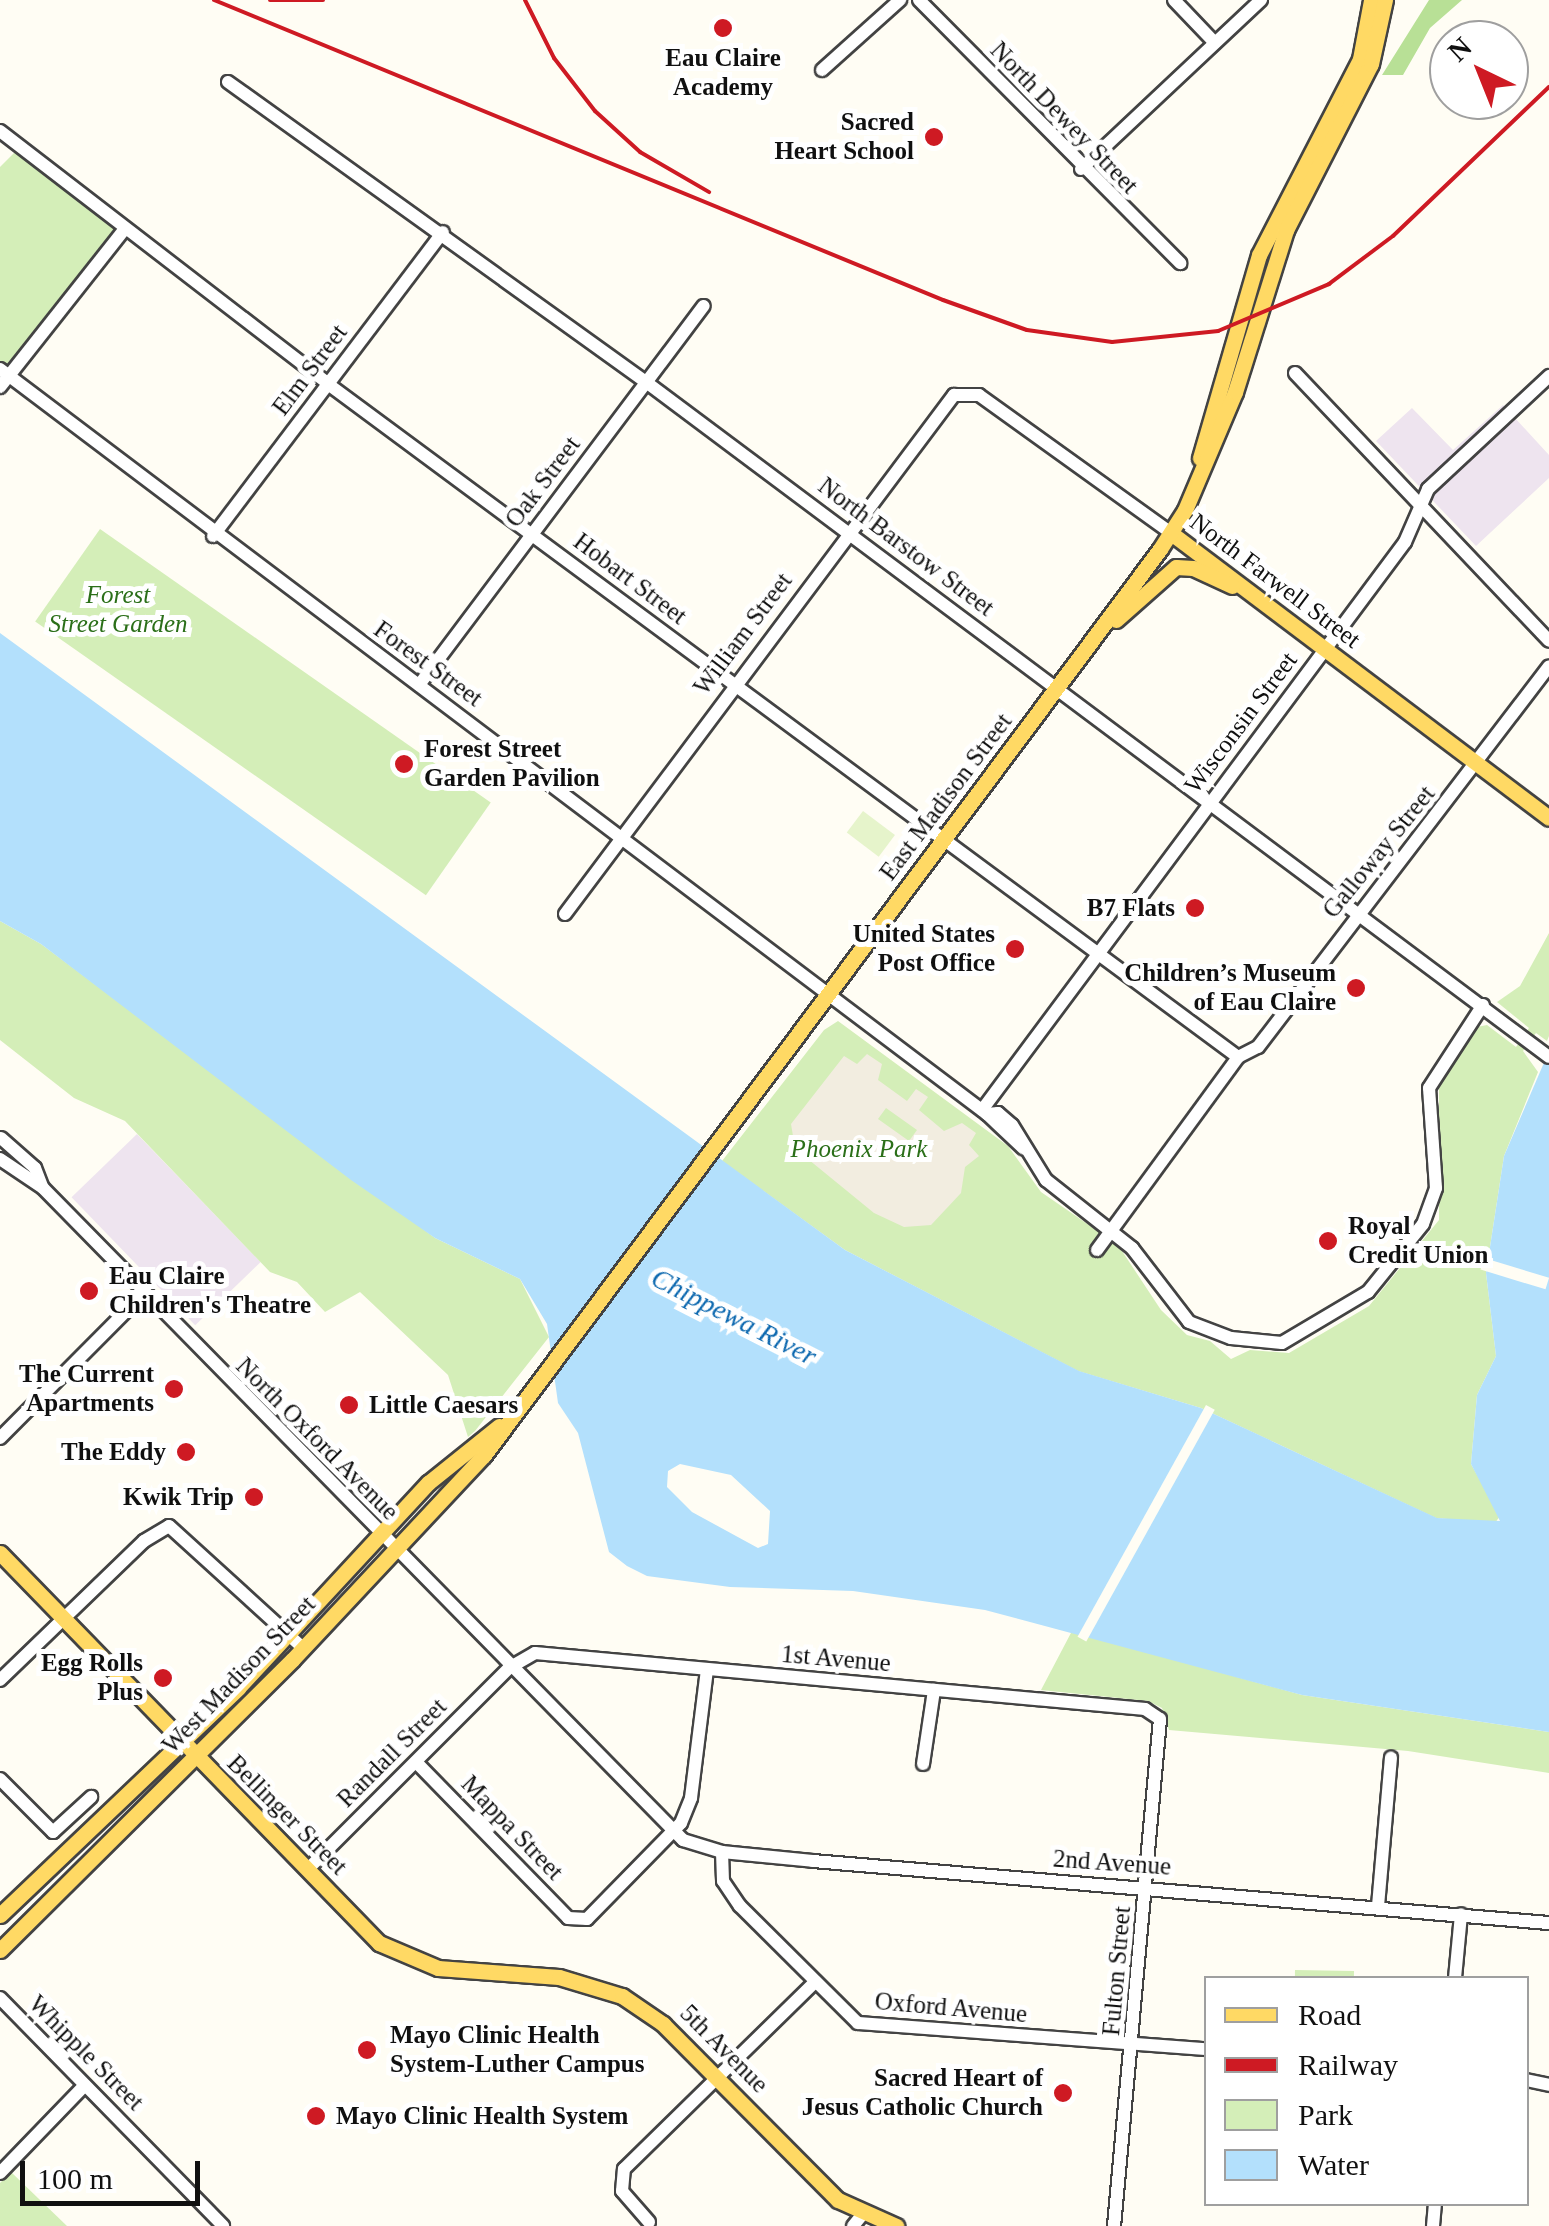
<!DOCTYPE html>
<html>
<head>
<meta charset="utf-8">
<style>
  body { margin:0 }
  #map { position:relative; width:1549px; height:2226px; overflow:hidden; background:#fffdf4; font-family:"Times New Roman",serif }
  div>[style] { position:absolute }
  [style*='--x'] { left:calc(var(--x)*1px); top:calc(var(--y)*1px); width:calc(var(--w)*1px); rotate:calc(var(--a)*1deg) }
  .industrial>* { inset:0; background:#eee4ef; transform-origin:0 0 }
  .green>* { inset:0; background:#d4eeb8; transform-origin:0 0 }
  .forest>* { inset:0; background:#b8e096 }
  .pitch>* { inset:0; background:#e6f4cb; transform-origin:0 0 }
  .plaza>* { inset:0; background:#f2ede0 }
  .water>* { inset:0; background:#b3e0fc }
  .pier>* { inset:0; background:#fffdf4; transform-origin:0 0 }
  .roads { filter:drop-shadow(2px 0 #434343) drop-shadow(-2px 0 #434343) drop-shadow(0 2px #434343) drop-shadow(0 -2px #434343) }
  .minor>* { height:12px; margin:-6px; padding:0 6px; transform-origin:6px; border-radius:6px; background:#fff }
  .major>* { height:15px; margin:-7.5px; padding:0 7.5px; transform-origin:7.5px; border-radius:7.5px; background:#ffd964 }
  .rail>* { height:4px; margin:-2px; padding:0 2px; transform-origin:2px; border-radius:2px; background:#ce1a23 }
  .dots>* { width:28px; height:28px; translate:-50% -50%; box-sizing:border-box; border:5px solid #fff; border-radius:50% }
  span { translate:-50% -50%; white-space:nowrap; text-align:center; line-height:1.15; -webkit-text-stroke:10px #fff; paint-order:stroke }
  .poi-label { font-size:25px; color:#101010; font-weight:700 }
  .right { translate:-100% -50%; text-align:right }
  .left { translate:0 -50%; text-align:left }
  .street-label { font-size:25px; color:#101010 }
  .park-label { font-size:25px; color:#2b6f19; font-style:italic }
  .water-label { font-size:28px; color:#0c68af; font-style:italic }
  .legend { position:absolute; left:1204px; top:1976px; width:325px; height:230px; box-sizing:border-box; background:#fff; border:2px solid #9f9f9f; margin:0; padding:12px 18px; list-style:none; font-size:30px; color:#101010 }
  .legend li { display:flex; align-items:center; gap:20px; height:50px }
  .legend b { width:50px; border:2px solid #9f9f9f }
  .north { position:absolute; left:1429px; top:20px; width:100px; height:100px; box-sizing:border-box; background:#fff; border:2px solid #9f9f9f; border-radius:50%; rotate:317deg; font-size:28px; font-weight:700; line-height:40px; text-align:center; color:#101010 }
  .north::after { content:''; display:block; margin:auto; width:35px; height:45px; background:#ce1a23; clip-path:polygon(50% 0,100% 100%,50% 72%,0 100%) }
  .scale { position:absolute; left:20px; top:2161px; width:180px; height:45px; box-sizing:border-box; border:5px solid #101010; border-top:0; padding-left:12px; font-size:30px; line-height:35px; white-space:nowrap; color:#101010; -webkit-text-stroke:8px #fff; paint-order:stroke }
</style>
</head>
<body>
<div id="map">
  <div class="industrial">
    <i style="clip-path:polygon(1503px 405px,1549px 455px,1549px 478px,1476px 546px,1376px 441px,1412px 408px,1453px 450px)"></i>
    <i style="left:137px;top:1134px;width:178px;height:91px;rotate:46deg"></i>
  </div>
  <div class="green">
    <i style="clip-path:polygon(18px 149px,124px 230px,10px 376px,0 368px,0 167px)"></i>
    <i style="left:100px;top:529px;width:477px;height:113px;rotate:35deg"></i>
    <i style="clip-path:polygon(0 921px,41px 944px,435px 1238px,520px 1279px,549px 1337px,475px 1431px,468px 1437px,448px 1375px,360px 1292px,325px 1312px,297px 1282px,270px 1272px,125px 1121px,74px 1098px,0 1040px)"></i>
    <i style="clip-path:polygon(1549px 933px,1549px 1036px,1547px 1041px,1536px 1033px,1523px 1051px,1538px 1072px,1504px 1156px,1486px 1273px,1496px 1356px,1477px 1395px,1471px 1464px,1500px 1516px,1495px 1523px,1436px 1518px,1201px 1408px,1078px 1371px,845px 1250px,722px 1161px,824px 1030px,838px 1021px,1008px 1146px,1041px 1192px,1118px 1245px,1161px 1310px,1187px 1335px,1210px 1341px,1231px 1359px,1250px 1350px,1289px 1353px,1369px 1306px,1439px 1220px,1439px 1084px,1477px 1027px,1487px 1025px,1516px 1047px,1529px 1028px,1497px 1002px,1520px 986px)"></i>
    <i style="clip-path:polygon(1072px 1631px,1302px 1695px,1549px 1732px,1549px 1773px,1408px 1751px,1169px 1730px,1162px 1708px,1148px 1701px,1041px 1690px)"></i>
    <i style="left:1295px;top:1970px;width:59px;height:8px;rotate:1deg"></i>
    <i style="clip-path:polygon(11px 2172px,67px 2226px,0 2226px,0 2183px)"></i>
  </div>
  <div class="forest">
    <i style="clip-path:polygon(1429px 0,1462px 0,1430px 28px,1403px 75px,1382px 75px)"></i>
  </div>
  <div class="pitch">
    <i style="left:863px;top:811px;width:40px;height:27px;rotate:37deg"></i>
  </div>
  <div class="plaza">
    <i style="clip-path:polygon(evenodd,867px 1054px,882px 1064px,878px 1080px,907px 1101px,916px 1089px,928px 1097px,919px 1110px,944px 1131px,962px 1123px,976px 1133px,969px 1145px,979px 1156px,965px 1167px,961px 1193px,931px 1225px,904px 1227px,874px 1213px,803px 1155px,793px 1136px,791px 1124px,844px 1056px,857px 1064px,867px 1054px,886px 1108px,917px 1130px,909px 1141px,878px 1119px,886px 1108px)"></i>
  </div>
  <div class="water">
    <i style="clip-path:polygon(evenodd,0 633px,845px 1250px,1079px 1371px,1201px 1408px,1437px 1518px,1500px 1521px,1471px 1464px,1477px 1395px,1496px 1356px,1486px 1273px,1504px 1156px,1549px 1051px,1549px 1732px,1302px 1695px,985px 1610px,853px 1591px,730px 1587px,647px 1576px,627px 1566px,609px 1552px,578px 1433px,558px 1403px,547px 1324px,520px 1279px,435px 1238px,351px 1180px,41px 944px,0 921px,0 633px,680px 1464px,731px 1475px,770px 1511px,768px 1544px,758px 1548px,692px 1512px,667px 1487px,668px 1471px,680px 1464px)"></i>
  </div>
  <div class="pier">
    <i style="left:1484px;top:1258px;width:68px;height:12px;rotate:17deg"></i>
    <i style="left:1206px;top:1405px;width:10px;height:265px;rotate:29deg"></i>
  </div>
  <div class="roads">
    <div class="minor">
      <i style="--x:919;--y:0;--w:371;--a:45.2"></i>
      <i style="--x:1174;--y:0;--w:59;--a:46.4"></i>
      <i style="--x:822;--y:70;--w:105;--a:-41.9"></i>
      <i style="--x:228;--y:82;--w:515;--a:35.67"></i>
      <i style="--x:646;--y:382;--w:1127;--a:36.78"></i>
      <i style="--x:0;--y:131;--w:414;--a:37.6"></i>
      <i style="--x:328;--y:384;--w:1132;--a:36.49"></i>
      <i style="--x:1081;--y:169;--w:247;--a:-43.2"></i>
      <i style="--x:0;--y:369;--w:1237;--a:37.05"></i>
      <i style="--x:987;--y:1114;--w:50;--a:43.4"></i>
      <i style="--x:1295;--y:373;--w:369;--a:46.5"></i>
      <i style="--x:0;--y:387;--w:200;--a:-51.7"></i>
      <i style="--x:213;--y:536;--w:381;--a:-52.9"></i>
      <i style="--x:419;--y:685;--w:474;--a:-53.1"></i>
      <i style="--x:565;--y:914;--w:649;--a:-53.15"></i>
      <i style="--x:954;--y:395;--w:25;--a:0"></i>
      <i style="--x:979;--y:395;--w:236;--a:35.7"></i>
      <i style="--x:1238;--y:1057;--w:22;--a:-27"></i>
      <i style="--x:1258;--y:1047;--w:479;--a:-52.6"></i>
      <i style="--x:982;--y:1110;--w:708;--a:-53.32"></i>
      <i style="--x:1405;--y:542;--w:58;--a:-66.5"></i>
      <i style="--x:1428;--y:489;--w:166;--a:-43"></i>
      <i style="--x:987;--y:1114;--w:11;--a:-5"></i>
      <i style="--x:998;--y:1113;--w:18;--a:41"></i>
      <i style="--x:1012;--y:1125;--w:65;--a:58.3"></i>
      <i style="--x:1046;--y:1180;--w:110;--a:38.3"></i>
      <i style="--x:1132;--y:1248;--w:93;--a:52.4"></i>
      <i style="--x:1189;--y:1322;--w:45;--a:20.9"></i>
      <i style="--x:1231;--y:1338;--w:51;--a:5.6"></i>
      <i style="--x:1282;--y:1343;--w:100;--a:-30.7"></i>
      <i style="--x:1368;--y:1292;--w:87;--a:-51"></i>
      <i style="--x:1423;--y:1224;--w:38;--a:-70"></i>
      <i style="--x:1436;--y:1188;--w:100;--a:-94"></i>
      <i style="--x:1429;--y:1088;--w:99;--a:-57"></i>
      <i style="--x:1;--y:1138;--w:45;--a:41.4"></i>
      <i style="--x:35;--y:1168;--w:19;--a:69"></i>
      <i style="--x:0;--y:1159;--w:52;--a:34"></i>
      <i style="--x:43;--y:1188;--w:914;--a:45.53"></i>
      <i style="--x:683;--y:1840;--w:41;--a:17.1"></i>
      <i style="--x:722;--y:1852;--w:91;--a:5.6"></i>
      <i style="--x:813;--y:1861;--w:739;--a:4.82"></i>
      <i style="--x:1097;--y:1250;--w:239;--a:-53.8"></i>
      <i style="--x:0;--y:1438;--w:202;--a:-45.2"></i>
      <i style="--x:0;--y:1680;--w:200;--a:-44"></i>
      <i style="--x:144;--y:1541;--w:29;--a:-31"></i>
      <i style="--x:169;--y:1526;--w:181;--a:42.3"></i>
      <i style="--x:416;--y:1762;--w:218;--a:45.7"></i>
      <i style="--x:568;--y:1918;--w:19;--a:3"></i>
      <i style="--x:587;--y:1919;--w:134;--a:-45.6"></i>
      <i style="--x:681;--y:1823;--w:27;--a:-68"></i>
      <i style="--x:691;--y:1798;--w:129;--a:-82.9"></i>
      <i style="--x:923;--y:1764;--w:75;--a:-81.5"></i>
      <i style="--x:0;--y:1779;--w:75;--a:45"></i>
      <i style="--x:53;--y:1832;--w:52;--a:-42.6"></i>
      <i style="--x:722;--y:1852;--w:29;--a:88"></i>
      <i style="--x:723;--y:1881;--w:30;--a:56"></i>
      <i style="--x:740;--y:1906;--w:166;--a:44.8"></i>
      <i style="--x:858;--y:2023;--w:349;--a:4.3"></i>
      <i style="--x:307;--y:1870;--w:286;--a:-45"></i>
      <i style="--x:509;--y:1668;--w:30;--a:-30"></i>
      <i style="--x:535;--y:1653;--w:613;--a:5.25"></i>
      <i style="--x:1145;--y:1709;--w:18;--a:34"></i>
      <i style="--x:1160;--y:1719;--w:509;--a:95.18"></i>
      <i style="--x:1378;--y:1906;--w:149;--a:-85"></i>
      <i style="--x:1455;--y:1978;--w:64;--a:-84.6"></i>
      <i style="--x:0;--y:1998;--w:319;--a:45.6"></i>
      <i style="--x:1526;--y:2080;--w:24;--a:12"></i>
      <i style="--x:0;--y:2173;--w:122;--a:-46"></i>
      <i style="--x:649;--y:2222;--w:41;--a:-131.1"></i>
      <i style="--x:622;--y:2191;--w:22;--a:-85"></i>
      <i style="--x:624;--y:2169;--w:267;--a:-44.4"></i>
      <i style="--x:853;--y:2226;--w:14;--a:-51"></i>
      <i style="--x:1433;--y:2226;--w:22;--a:-85"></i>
    </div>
    <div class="major">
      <i style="--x:1200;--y:458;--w:211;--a:-73.8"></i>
      <i style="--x:1259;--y:255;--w:220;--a:-62.7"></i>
      <i style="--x:1360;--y:59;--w:60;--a:-79.4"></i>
      <i style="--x:1171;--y:533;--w:473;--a:37"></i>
      <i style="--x:1116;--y:620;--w:80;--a:-41.5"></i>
      <i style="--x:1176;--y:567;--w:17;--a:3"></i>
      <i style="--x:1193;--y:568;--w:43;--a:24.8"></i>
      <i style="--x:0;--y:1553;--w:544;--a:45.82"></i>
      <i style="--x:379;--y:1943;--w:64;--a:23"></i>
      <i style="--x:438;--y:1968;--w:121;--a:4.3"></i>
      <i style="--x:559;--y:1977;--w:66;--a:16.8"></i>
      <i style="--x:622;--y:1996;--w:50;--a:34.3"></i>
      <i style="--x:663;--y:2024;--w:248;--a:45.2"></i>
      <i style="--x:838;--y:2200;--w:64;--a:24.1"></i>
      <i style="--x:0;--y:1915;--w:329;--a:-43.6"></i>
      <i style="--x:238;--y:1688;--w:280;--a:-47.2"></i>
      <i style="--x:428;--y:1483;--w:91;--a:-38.8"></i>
      <i style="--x:0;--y:1950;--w:412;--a:-44.8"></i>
      <i style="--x:292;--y:1660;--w:281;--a:-46.9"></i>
      <i style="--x:484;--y:1455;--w:1130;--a:-53.27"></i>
      <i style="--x:1160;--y:549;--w:46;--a:-57.3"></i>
      <i style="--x:1185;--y:510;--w:128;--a:-67"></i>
      <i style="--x:1235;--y:392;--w:170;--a:-72.5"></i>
      <i style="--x:1286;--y:230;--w:186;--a:-62.9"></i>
      <i style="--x:1371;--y:64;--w:66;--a:-77.7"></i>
    </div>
  </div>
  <div class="rail">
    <i style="--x:214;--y:0;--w:788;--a:22.37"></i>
    <i style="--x:943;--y:300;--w:89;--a:19.7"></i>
    <i style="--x:1027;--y:330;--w:86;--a:8"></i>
    <i style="--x:1112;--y:342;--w:107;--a:-5.9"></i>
    <i style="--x:1218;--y:331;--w:121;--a:-22.9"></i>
    <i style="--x:1329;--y:284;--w:80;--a:-36.9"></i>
    <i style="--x:1393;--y:236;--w:216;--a:-43.7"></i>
    <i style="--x:270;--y:0;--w:53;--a:0"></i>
    <i style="--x:525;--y:0;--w:65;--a:63.4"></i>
    <i style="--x:554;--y:58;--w:67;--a:52.3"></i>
    <i style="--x:595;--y:111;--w:61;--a:42.3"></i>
    <i style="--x:640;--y:152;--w:80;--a:30.1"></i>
  </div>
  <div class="dots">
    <i style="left:723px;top:28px;background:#ce1a23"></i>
    <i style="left:934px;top:137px;background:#ce1a23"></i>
    <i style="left:404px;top:764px;background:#ce1a23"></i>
    <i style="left:1195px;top:908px;background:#ce1a23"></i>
    <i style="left:1015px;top:949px;background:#ce1a23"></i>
    <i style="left:1356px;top:988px;background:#ce1a23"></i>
    <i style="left:1328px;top:1241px;background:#ce1a23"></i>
    <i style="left:89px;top:1291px;background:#ce1a23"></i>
    <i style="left:174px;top:1389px;background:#ce1a23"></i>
    <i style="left:349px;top:1405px;background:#ce1a23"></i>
    <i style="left:186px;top:1452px;background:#ce1a23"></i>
    <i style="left:254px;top:1497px;background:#ce1a23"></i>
    <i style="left:163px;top:1678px;background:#ce1a23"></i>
    <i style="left:367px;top:2050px;background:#ce1a23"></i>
    <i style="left:1063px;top:2093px;background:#ce1a23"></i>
    <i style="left:316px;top:2116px;background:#ce1a23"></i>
  </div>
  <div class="poi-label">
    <span style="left:723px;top:73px">Eau Claire<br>Academy</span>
    <span class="right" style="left:914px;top:137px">Sacred<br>Heart School</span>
    <span class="left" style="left:424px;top:764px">Forest Street<br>Garden Pavilion</span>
    <span class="right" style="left:1175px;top:908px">B7 Flats</span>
    <span class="right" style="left:995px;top:949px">United States<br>Post Office</span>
    <span class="right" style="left:1336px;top:988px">Children’s Museum<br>of Eau Claire</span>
    <span class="left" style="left:1348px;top:1241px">Royal<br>Credit Union</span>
    <span class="left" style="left:109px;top:1291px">Eau Claire<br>Children's Theatre</span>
    <span class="right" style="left:154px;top:1389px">The Current<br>Apartments</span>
    <span class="left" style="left:369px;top:1405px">Little Caesars</span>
    <span class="right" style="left:166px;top:1452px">The Eddy</span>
    <span class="right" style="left:234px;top:1497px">Kwik Trip</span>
    <span class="right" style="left:143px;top:1678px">Egg Rolls<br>Plus</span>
    <span class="left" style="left:390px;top:2050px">Mayo Clinic Health<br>System-Luther Campus</span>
    <span class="right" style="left:1043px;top:2093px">Sacred Heart of<br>Jesus Catholic Church</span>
    <span class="left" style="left:336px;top:2116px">Mayo Clinic Health System</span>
  </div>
  <div class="street-label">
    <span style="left:1064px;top:118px;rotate:46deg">North Dewey Street</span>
    <span style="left:310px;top:370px;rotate:-53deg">Elm Street</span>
    <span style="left:543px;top:482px;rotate:-53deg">Oak Street</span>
    <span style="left:906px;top:547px;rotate:37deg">North Barstow Street</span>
    <span style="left:630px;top:579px;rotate:37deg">Hobart Street</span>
    <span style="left:1275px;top:581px;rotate:37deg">North Farwell Street</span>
    <span style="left:743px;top:634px;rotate:-53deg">William Street</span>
    <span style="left:428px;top:664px;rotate:36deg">Forest Street</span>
    <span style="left:1241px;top:723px;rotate:-53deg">Wisconsin Street</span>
    <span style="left:946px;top:797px;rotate:-53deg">East Madison Street</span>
    <span style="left:1379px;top:852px;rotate:-51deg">Galloway Street</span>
    <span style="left:317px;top:1439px;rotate:45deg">North Oxford Avenue</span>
    <span style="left:836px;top:1659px;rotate:5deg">1st Avenue</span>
    <span style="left:239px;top:1675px;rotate:-46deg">West Madison Street</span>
    <span style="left:392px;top:1753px;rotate:-45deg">Randall Street</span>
    <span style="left:287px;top:1815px;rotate:45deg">Bellinger Street</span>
    <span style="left:512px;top:1828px;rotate:46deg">Mappa Street</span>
    <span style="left:1112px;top:1863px;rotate:4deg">2nd Avenue</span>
    <span style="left:1117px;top:1971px;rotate:-85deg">Fulton Street</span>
    <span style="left:951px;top:2008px;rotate:5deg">Oxford Avenue</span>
    <span style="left:724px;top:2049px;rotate:45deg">5th Avenue</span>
    <span style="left:86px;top:2053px;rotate:45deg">Whipple Street</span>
  </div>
  <div class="park-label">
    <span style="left:118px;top:610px">Forest<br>Street Garden</span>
    <span style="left:859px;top:1149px">Phoenix Park</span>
  </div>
  <div class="water-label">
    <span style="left:734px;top:1317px;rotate:27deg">Chippewa River</span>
  </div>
  <ul class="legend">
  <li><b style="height:12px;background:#ffd964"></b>Road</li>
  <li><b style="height:12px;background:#ce1a23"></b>Railway</li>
  <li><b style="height:28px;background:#d4eeb8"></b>Park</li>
  <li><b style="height:28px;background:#b3e0fc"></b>Water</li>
  </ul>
  <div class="north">N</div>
  <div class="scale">100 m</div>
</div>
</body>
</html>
